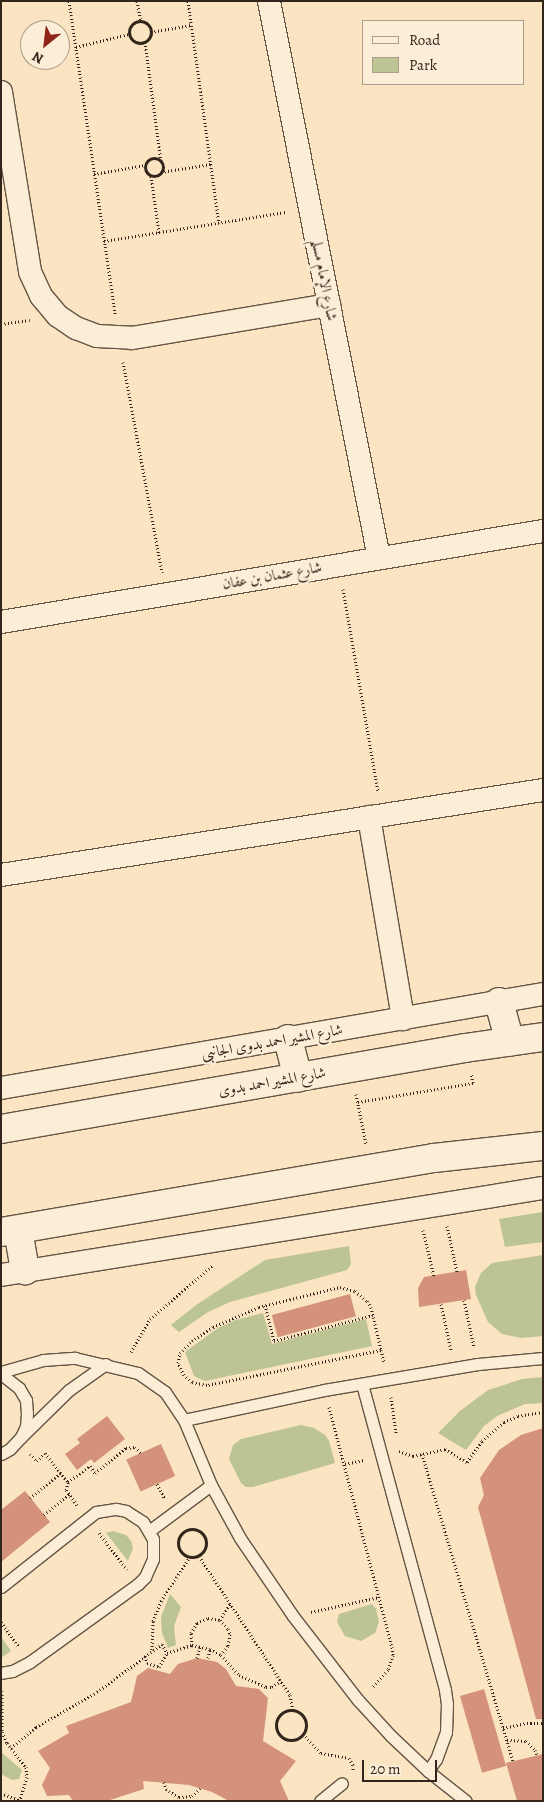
<!DOCTYPE html>
<html>
<head>
<meta charset="utf-8">
<style>
  body { margin:0 }
  #map { position:relative; width:544px; height:1802px; overflow:hidden; background:#fae4c1; font-family:Alegreya,Amiri,serif }
  div>[style] { position:absolute }
  [style*='--x'] { left:calc(var(--x)*1px); top:calc(var(--y)*1px); width:calc(var(--w)*1px); rotate:calc(var(--a)*1deg) }
  .green>* { inset:0; background:#bcc494 }
  .building>* { inset:0; background:#d5927a; transform-origin:0 0 }
  .path>* { height:3px; margin-top:-1.5px; transform-origin:0; background:repeating-linear-gradient(90deg,#32251c 0 1px,transparent 0 3.5px) }
  .path>.ring { margin:-1.5px; padding:0; box-sizing:content-box; background:none; border:3px solid #32251c; border-radius:50% }
  .roads { filter:drop-shadow(1px 0 #645545) drop-shadow(-1px 0 #645545) drop-shadow(0 1px #645545) drop-shadow(0 -1px #645545) }
  .lane>* { height:11px; margin:-5.5px; padding:0 5.5px; transform-origin:5.5px; border-radius:5.5px; background:#fcedd7 }
  .street>* { height:22px; margin:-11px; padding:0 11px; transform-origin:11px; border-radius:11px; background:#fcedd7 }
  .secondary>* { height:28px; margin:-14px; padding:0 14px; transform-origin:14px; border-radius:14px; background:#fcedd7 }
  span { translate:-50% -50%; white-space:nowrap; text-align:center; line-height:1.15; -webkit-text-stroke:5px #fcedd7; paint-order:stroke }
  .street-label { font-size:15px; color:#32251c }
  .frame { position:absolute; inset:0; border:2px solid #32251c; pointer-events:none }
  .legend { position:absolute; left:362px; top:20px; width:162px; height:65px; box-sizing:border-box; background:#fcedd7; border:1px solid #ab9d8c; margin:0; padding:6px 9px; list-style:none; font-size:15px; color:#32251c }
  .legend li { display:flex; align-items:center; gap:10px; height:25px }
  .legend b { width:25px; border:1px solid #ab9d8c }
  .north { position:absolute; left:20px; top:20px; width:50px; height:50px; box-sizing:border-box; background:#fcedd7; border:1px solid #ab9d8c; border-radius:50%; rotate:209deg; font-size:14px; font-weight:700; line-height:20px; text-align:center; color:#32251c }
  .north::after { content:''; display:block; margin:auto; width:18px; height:22px; background:#8f2418; clip-path:polygon(50% 0,100% 100%,50% 72%,0 100%) }
  .scale { position:absolute; left:362px; top:1760px; width:75px; height:22px; box-sizing:border-box; border:2px solid #32251c; border-top:0; padding-left:6px; font-size:15px; line-height:18px; white-space:nowrap; color:#32251c; -webkit-text-stroke:4px #fcedd7; paint-order:stroke }
</style>
</head>
<body>
<div id="map">
  <div class="green">
    <i style="clip-path:polygon(543px 1212px,543px 1242px,505px 1247px,499px 1219px)"></i>
    <i style="clip-path:polygon(349px 1246px,351px 1264px,347px 1270px,230px 1302px,208px 1312px,179px 1332px,171px 1325px,196px 1305px,265px 1260px)"></i>
    <i style="clip-path:polygon(543px 1255px,543px 1336px,521px 1338px,502px 1334px,488px 1322px,476px 1295px,475px 1287px,481px 1273px,492px 1263px)"></i>
    <i style="clip-path:polygon(263px 1313px,272px 1344px,366px 1319px,372px 1346px,205px 1381px,194px 1376px,185px 1352px,218px 1328px,236px 1320px)"></i>
    <i style="clip-path:polygon(543px 1377px,543px 1403px,525px 1404px,497px 1416px,484px 1426px,466px 1450px,438px 1433px,460px 1411px,488px 1390px,522px 1379px)"></i>
    <i style="clip-path:polygon(301px 1425px,314px 1428px,325px 1435px,329px 1441px,335px 1463px,253px 1487px,246px 1487px,241px 1483px,229px 1459px,233px 1445px,241px 1439px)"></i>
    <i style="clip-path:polygon(113px 1531px,126px 1535px,131px 1541px,133px 1548px,128px 1561px,106px 1533px)"></i>
    <i style="clip-path:polygon(170px 1594px,181px 1607px,174px 1626px,176px 1645px,168px 1648px,162px 1633px,161px 1617px)"></i>
    <i style="clip-path:polygon(372px 1604px,376px 1609px,379px 1622px,375px 1633px,361px 1641px,345px 1636px,337px 1622px,339px 1614px)"></i>
    <i style="clip-path:polygon(1px 1637px,11px 1651px,1px 1658px)"></i>
    <i style="clip-path:polygon(1px 1752px,22px 1770px,19px 1779px,12px 1780px,1px 1774px)"></i>
  </div>
  <div class="building">
    <i style="clip-path:polygon(466px 1270px,471px 1299px,419px 1307px,418px 1288px,424px 1277px)"></i>
    <i style="left:350px;top:1294px;width:23px;height:81px;rotate:75deg"></i>
    <i style="clip-path:polygon(107px 1416px,125px 1439px,94px 1463px,91px 1459px,77px 1470px,65px 1454px,80px 1443px,77px 1439px)"></i>
    <i style="clip-path:polygon(543px 1428px,543px 1719px,536px 1719px,478px 1507px,484px 1495px,480px 1478px,499px 1450px,521px 1435px)"></i>
    <i style="left:161px;top:1444px;width:35px;height:38px;rotate:66deg"></i>
    <i style="clip-path:polygon(25px 1491px,50px 1522px,1px 1562px,1px 1510px)"></i>
    <i style="clip-path:polygon(197px 1658px,217px 1662px,226px 1669px,236px 1686px,259px 1689px,268px 1698px,263px 1741px,296px 1761px,280px 1781px,289px 1801px,229px 1801px,212px 1792px,189px 1785px,143px 1781px,144px 1789px,107px 1801px,73px 1801px,69px 1795px,47px 1796px,42px 1785px,50px 1768px,38px 1751px,69px 1733px,66px 1726px,131px 1702px,137px 1676px,148px 1668px,170px 1674px,178px 1664px)"></i>
    <i style="left:484px;top:1689px;width:80px;height:25px;rotate:74deg"></i>
    <i style="clip-path:polygon(543px 1754px,543px 1801px,517px 1801px,506px 1763px)"></i>
  </div>
  <div class="path">
    <i style="--x:69;--y:1;--w:316;--a:81.6"></i>
    <i style="--x:137;--y:1;--w:20;--a:79"></i>
    <i style="--x:188;--y:1;--w:224;--a:82.1"></i>
    <i class="ring" style="left:129px;top:21px;width:19px;height:19px"></i>
    <i style="--x:151;--y:32;--w:41;--a:-9.9"></i>
    <i style="--x:145;--y:42;--w:121;--a:82.4"></i>
    <i style="--x:76;--y:47;--w:55;--a:-13.8"></i>
    <i class="ring" style="left:145px;top:158px;width:15px;height:15px"></i>
    <i style="--x:161;--y:172;--w:51;--a:-9.1"></i>
    <i style="--x:94;--y:174;--w:52;--a:-10"></i>
    <i style="--x:151;--y:176;--w:57;--a:81.9"></i>
    <i style="--x:104;--y:241;--w:184;--a:-9.1"></i>
    <i style="--x:1;--y:324;--w:29;--a:-8"></i>
    <i style="--x:123;--y:362;--w:214;--a:79.5"></i>
    <i style="--x:343;--y:589;--w:206;--a:80.2"></i>
    <i style="--x:356;--y:1094;--w:51;--a:78.7"></i>
    <i style="--x:358;--y:1102;--w:117;--a:-9.4"></i>
    <i style="--x:473;--y:1083;--w:10;--a:-101"></i>
    <i style="--x:447;--y:1226;--w:47;--a:77.7"></i>
    <i style="--x:423;--y:1230;--w:47;--a:76.6"></i>
    <i style="--x:340;--y:1287;--w:16;--a:15"></i>
    <i style="--x:355;--y:1291;--w:16;--a:40"></i>
    <i style="--x:367;--y:1301;--w:7;--a:56"></i>
    <i style="--x:371;--y:1307;--w:44;--a:76.9"></i>
    <i style="--x:381;--y:1350;--w:177;--a:168.6"></i>
    <i style="--x:207;--y:1385;--w:15;--a:-169"></i>
    <i style="--x:192;--y:1382;--w:11;--a:-139"></i>
    <i style="--x:184;--y:1375;--w:13;--a:-117"></i>
    <i style="--x:178;--y:1363;--w:10;--a:-79"></i>
    <i style="--x:180;--y:1353;--w:17;--a:-45"></i>
    <i style="--x:192;--y:1341;--w:25;--a:-34"></i>
    <i style="--x:213;--y:1327;--w:50;--a:-23.5"></i>
    <i style="--x:259;--y:1307;--w:83;--a:-13.9"></i>
    <i style="--x:464;--y:1300;--w:48;--a:78"></i>
    <i style="--x:441;--y:1304;--w:47;--a:77.7"></i>
    <i style="--x:265;--y:1305;--w:37;--a:76"></i>
    <i style="--x:274;--y:1341;--w:102;--a:-14.7"></i>
    <i style="--x:381;--y:1350;--w:12;--a:76"></i>
    <i style="--x:131;--y:1352;--w:38;--a:-60"></i>
    <i style="--x:150;--y:1319;--w:83;--a:-40.6"></i>
    <i style="--x:391;--y:1397;--w:36;--a:82"></i>
    <i style="--x:329;--y:1407;--w:248;--a:75.3"></i>
    <i style="--x:392;--y:1647;--w:8;--a:83"></i>
    <i style="--x:393;--y:1655;--w:16;--a:108"></i>
    <i style="--x:388;--y:1670;--w:24;--a:132"></i>
    <i style="--x:399;--y:1451;--w:15;--a:20"></i>
    <i style="--x:413;--y:1456;--w:33;--a:-12"></i>
    <i style="--x:445;--y:1449;--w:26;--a:31"></i>
    <i style="--x:467;--y:1462;--w:26;--a:-54"></i>
    <i style="--x:482;--y:1441;--w:29;--a:-41"></i>
    <i style="--x:504;--y:1422;--w:15;--a:-23"></i>
    <i style="--x:518;--y:1416;--w:25;--a:-9"></i>
    <i style="--x:30;--y:1454;--w:10;--a:45"></i>
    <i style="--x:37;--y:1461;--w:11;--a:-45"></i>
    <i style="--x:45;--y:1453;--w:37;--a:52"></i>
    <i style="--x:422;--y:1454;--w:321;--a:73.5"></i>
    <i style="--x:345;--y:1464;--w:19;--a:-12"></i>
    <i style="--x:157;--y:1484;--w:17;--a:62"></i>
    <i style="--x:30;--y:1498;--w:40;--a:-39"></i>
    <i style="--x:77;--y:1505;--w:19;--a:-126"></i>
    <i style="--x:66;--y:1490;--w:8;--a:-76"></i>
    <i style="--x:68;--y:1482;--w:27;--a:-36"></i>
    <i style="--x:90;--y:1466;--w:9;--a:54"></i>
    <i style="--x:95;--y:1473;--w:40;--a:-39"></i>
    <i style="--x:126;--y:1448;--w:9;--a:-6"></i>
    <i style="--x:135;--y:1447;--w:8;--a:45"></i>
    <i style="--x:44;--y:1515;--w:33;--a:-40"></i>
    <i class="ring" style="left:178px;top:1529px;width:25px;height:25px"></i>
    <i style="--x:99;--y:1533;--w:46;--a:52.9"></i>
    <i style="--x:199;--y:1556;--w:166;--a:56.8"></i>
    <i style="--x:290;--y:1695;--w:15;--a:79"></i>
    <i style="--x:311;--y:1612;--w:70;--a:-12.4"></i>
    <i style="--x:220;--y:1620;--w:19;--a:-58"></i>
    <i style="--x:1;--y:1622;--w:31;--a:54"></i>
    <i style="--x:192;--y:1645;--w:12;--a:-95"></i>
    <i style="--x:191;--y:1633;--w:12;--a:-59"></i>
    <i style="--x:197;--y:1623;--w:12;--a:-24"></i>
    <i style="--x:208;--y:1618;--w:12;--a:9"></i>
    <i style="--x:220;--y:1620;--w:12;--a:48"></i>
    <i style="--x:228;--y:1629;--w:5;--a:68"></i>
    <i style="--x:230;--y:1634;--w:12;--a:99"></i>
    <i style="--x:228;--y:1646;--w:11;--a:128"></i>
    <i style="--x:152;--y:1650;--w:29;--a:-88"></i>
    <i style="--x:153;--y:1621;--w:22;--a:-68"></i>
    <i style="--x:161;--y:1601;--w:51;--a:-56.9"></i>
    <i style="--x:145;--y:1656;--w:7;--a:74"></i>
    <i style="--x:147;--y:1663;--w:13;--a:18"></i>
    <i style="--x:159;--y:1667;--w:16;--a:-60"></i>
    <i style="--x:197;--y:1658;--w:12;--a:-76"></i>
    <i style="--x:208;--y:1658;--w:9;--a:-77"></i>
    <i style="--x:2;--y:1691;--w:41;--a:90"></i>
    <i style="--x:2;--y:1732;--w:12;--a:66"></i>
    <i style="--x:7;--y:1743;--w:31;--a:52"></i>
    <i style="--x:26;--y:1767;--w:10;--a:84"></i>
    <i style="--x:27;--y:1777;--w:24;--a:107"></i>
    <i class="ring" style="left:276px;top:1710px;width:27px;height:27px"></i>
    <i style="--x:503;--y:1728;--w:25;--a:-12"></i>
    <i style="--x:527;--y:1723;--w:16;--a:0"></i>
    <i style="--x:303;--y:1734;--w:26;--a:47"></i>
    <i style="--x:321;--y:1753;--w:28;--a:10"></i>
    <i style="--x:349;--y:1758;--w:8;--a:60"></i>
    <i style="--x:353;--y:1765;--w:5;--a:90"></i>
    <i style="--x:507;--y:1740;--w:19;--a:3"></i>
    <i style="--x:526;--y:1741;--w:13;--a:45"></i>
    <i style="--x:535;--y:1750;--w:5;--a:68"></i>
    <i style="--x:11;--y:1748;--w:33;--a:-40"></i>
    <i style="--x:36;--y:1727;--w:70;--a:-29.8"></i>
    <i style="--x:97;--y:1692;--w:81;--a:-36.4"></i>
    <i style="--x:162;--y:1644;--w:10;--a:61"></i>
    <i style="--x:167;--y:1653;--w:26;--a:-18"></i>
    <i style="--x:192;--y:1645;--w:18;--a:13"></i>
    <i style="--x:210;--y:1649;--w:13;--a:29"></i>
    <i style="--x:221;--y:1655;--w:27;--a:48"></i>
    <i style="--x:239;--y:1675;--w:30;--a:24"></i>
    <i style="--x:266;--y:1687;--w:6;--a:0"></i>
    <i style="--x:272;--y:1687;--w:11;--a:-34"></i>
    <i style="--x:164;--y:1782;--w:7;--a:74"></i>
    <i style="--x:166;--y:1789;--w:15;--a:32"></i>
    <i style="--x:179;--y:1797;--w:13;--a:-4"></i>
    <i style="--x:192;--y:1796;--w:12;--a:-42"></i>
    <i style="--x:1;--y:1793;--w:22;--a:22"></i>
  </div>
  <div class="roads">
    <div class="lane">
      <i style="--x:1;--y:1372;--w:44;--a:-15.9"></i>
      <i style="--x:43;--y:1360;--w:32;--a:-4"></i>
      <i style="--x:75;--y:1358;--w:65;--a:13.4"></i>
      <i style="--x:138;--y:1373;--w:33;--a:35"></i>
      <i style="--x:165;--y:1392;--w:34;--a:56"></i>
      <i style="--x:184;--y:1420;--w:70;--a:67.4"></i>
      <i style="--x:211;--y:1485;--w:60;--a:61.3"></i>
      <i style="--x:240;--y:1538;--w:94;--a:55.8"></i>
      <i style="--x:293;--y:1616;--w:106;--a:52.3"></i>
      <i style="--x:358;--y:1700;--w:49;--a:47.5"></i>
      <i style="--x:391;--y:1736;--w:51;--a:43.4"></i>
      <i style="--x:428;--y:1771;--w:48;--a:38.3"></i>
      <i style="--x:1;--y:1374;--w:23;--a:38"></i>
      <i style="--x:19;--y:1388;--w:14;--a:60"></i>
      <i style="--x:26;--y:1400;--w:13;--a:86"></i>
      <i style="--x:27;--y:1413;--w:13;--a:94"></i>
      <i style="--x:26;--y:1426;--w:12;--a:114"></i>
      <i style="--x:21;--y:1437;--w:16;--a:133"></i>
      <i style="--x:10;--y:1449;--w:10;--a:151"></i>
      <i style="--x:362;--y:1384;--w:317;--a:74.8"></i>
      <i style="--x:445;--y:1690;--w:14;--a:82"></i>
      <i style="--x:447;--y:1704;--w:28;--a:92"></i>
      <i style="--x:446;--y:1732;--w:29;--a:110"></i>
      <i style="--x:436;--y:1759;--w:14;--a:124"></i>
      <i style="--x:184;--y:1420;--w:143;--a:-12.1"></i>
      <i style="--x:324;--y:1390;--w:156;--a:-9.6"></i>
      <i style="--x:478;--y:1364;--w:65;--a:-5.3"></i>
      <i style="--x:21;--y:1437;--w:67;--a:-44.4"></i>
      <i style="--x:69;--y:1390;--w:45;--a:-35.1"></i>
      <i style="--x:149;--y:1531;--w:77;--a:-36.6"></i>
      <i style="--x:1;--y:1587;--w:121;--a:-38.3"></i>
      <i style="--x:96;--y:1512;--w:20;--a:-9"></i>
      <i style="--x:116;--y:1509;--w:10;--a:11"></i>
      <i style="--x:126;--y:1511;--w:20;--a:33"></i>
      <i style="--x:143;--y:1522;--w:20;--a:60"></i>
      <i style="--x:153;--y:1539;--w:20;--a:90"></i>
      <i style="--x:153;--y:1559;--w:20;--a:114"></i>
      <i style="--x:145;--y:1577;--w:10;--a:135"></i>
      <i style="--x:138;--y:1584;--w:133;--a:144.2"></i>
      <i style="--x:30;--y:1662;--w:20;--a:153"></i>
      <i style="--x:12;--y:1671;--w:11;--a:170"></i>
      <i style="--x:320;--y:1801;--w:28;--a:-39"></i>
    </div>
    <div class="street">
      <i style="--x:269;--y:1;--w:568;--a:78.83"></i>
      <i style="--x:1;--y:92;--w:182;--a:80.8"></i>
      <i style="--x:30;--y:272;--w:26;--a:65"></i>
      <i style="--x:41;--y:296;--w:26;--a:50"></i>
      <i style="--x:58;--y:316;--w:22;--a:34"></i>
      <i style="--x:76;--y:328;--w:22;--a:21"></i>
      <i style="--x:97;--y:336;--w:35;--a:3"></i>
      <i style="--x:132;--y:338;--w:200;--a:-9.5"></i>
      <i style="--x:1;--y:622;--w:550;--a:-9.53"></i>
      <i style="--x:369;--y:817;--w:205;--a:80.4"></i>
      <i style="--x:1;--y:875;--w:549;--a:-8.91"></i>
      <i style="--x:1;--y:1088;--w:550;--a:-9.84"></i>
      <i style="--x:1;--y:1275;--w:549;--a:-9.12"></i>
    </div>
    <div class="secondary">
      <i style="--x:499;--y:1002;--w:41;--a:74.6"></i>
      <i style="--x:288;--y:1039;--w:40;--a:75.6"></i>
      <i style="--x:1;--y:1129;--w:471;--a:-9.9"></i>
      <i style="--x:465;--y:1048;--w:79;--a:-8"></i>
      <i style="--x:18;--y:1230;--w:41;--a:80.1"></i>
      <i style="--x:1;--y:1232;--w:439;--a:-9.7"></i>
      <i style="--x:434;--y:1158;--w:110;--a:-6.3"></i>
    </div>
  </div>
  <div class="street-label">
    <span style="left:324px;top:280px;rotate:79deg">شارع الإمام مسلم</span>
    <span style="left:272px;top:576px;rotate:-10deg">شارع عثمان بن عفان</span>
    <span style="left:272px;top:1042px;rotate:-10deg">شارع المشير احمد بدوى الجانبى</span>
    <span style="left:272px;top:1082px;rotate:-10deg">شارع المشير احمد بدوى</span>
  </div>
  <div class="frame"></div>
  <ul class="legend">
  <li><b style="height:6px;background:#fcedd7"></b>Road</li>
  <li><b style="height:14px;background:#bcc494"></b>Park</li>
  </ul>
  <div class="north">N</div>
  <div class="scale">20 m</div>
</div>
</body>
</html>
